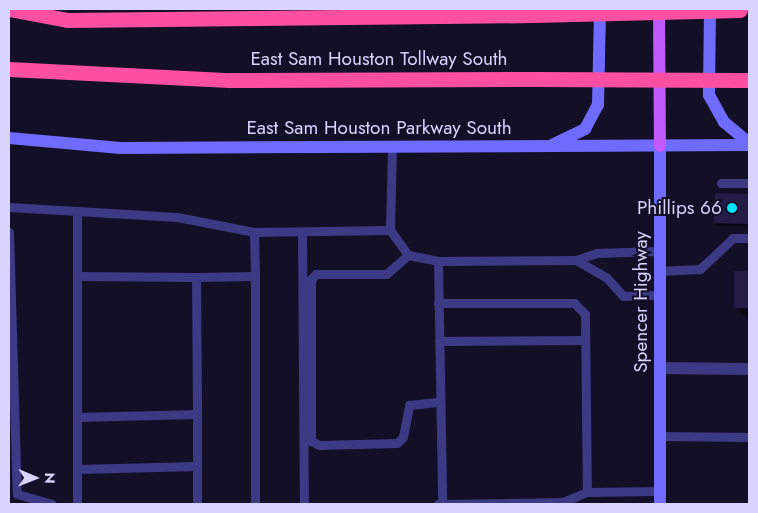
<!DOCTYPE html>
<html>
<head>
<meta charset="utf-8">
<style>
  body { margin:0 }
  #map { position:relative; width:758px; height:513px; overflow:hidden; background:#130f26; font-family:Jost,sans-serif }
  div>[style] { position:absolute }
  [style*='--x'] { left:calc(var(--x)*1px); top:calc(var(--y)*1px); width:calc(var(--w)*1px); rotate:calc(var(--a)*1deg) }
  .shadow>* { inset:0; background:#0007; transform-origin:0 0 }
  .building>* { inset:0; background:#241b47; transform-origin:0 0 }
  .lane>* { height:9px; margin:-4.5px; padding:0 4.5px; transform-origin:4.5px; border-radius:4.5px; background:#3d3a85 }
  .street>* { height:12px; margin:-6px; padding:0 6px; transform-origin:6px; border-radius:6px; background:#3d3a85 }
  .secondary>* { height:12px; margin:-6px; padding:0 6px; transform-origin:6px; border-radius:6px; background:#6f6bff }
  .primary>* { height:12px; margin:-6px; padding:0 6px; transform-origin:6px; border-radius:6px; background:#c25bff }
  .highway>* { height:15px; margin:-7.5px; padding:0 7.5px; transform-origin:7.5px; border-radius:7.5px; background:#ff4fa3 }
  .highway-bridge>* { height:15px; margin:-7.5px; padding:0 7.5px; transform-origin:7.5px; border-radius:7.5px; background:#ff4fa3 }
  .dots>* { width:14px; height:14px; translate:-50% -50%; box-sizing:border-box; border:2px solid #130f26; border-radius:50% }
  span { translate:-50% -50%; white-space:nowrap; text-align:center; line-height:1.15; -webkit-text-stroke:4px #130f26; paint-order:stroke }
  .street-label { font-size:19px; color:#d9d4ff }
  .poi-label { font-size:19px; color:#d9d4ff }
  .right { translate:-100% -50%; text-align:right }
  .frame { position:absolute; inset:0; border:10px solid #d9d4ff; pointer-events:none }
  .north { position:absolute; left:10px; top:453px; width:50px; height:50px; -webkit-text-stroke:4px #130f26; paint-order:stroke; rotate:91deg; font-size:14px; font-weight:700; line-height:20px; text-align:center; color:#d9d4ff }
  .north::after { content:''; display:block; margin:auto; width:18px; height:22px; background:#d9d4ff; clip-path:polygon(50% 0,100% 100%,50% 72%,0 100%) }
</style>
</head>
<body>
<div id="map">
  <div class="shadow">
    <i style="left:716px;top:195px;width:33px;height:31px"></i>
    <i style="clip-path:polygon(735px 273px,749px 273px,749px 319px,735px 307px)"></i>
  </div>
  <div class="building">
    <i style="left:715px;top:193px;width:34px;height:30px;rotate:2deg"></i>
    <i style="left:734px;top:271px;width:15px;height:37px"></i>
  </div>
  <div class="lane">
    <i style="--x:392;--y:147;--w:83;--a:91.4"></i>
    <i style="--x:390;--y:230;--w:31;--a:54"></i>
    <i style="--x:408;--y:255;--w:31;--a:11"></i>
    <i style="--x:438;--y:261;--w:138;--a:-0.4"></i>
    <i style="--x:576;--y:260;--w:21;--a:-19"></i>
    <i style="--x:596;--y:253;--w:64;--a:-1.8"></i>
    <i style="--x:721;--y:183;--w:28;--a:0"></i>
    <i style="--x:9;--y:207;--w:68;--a:3.4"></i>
    <i style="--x:77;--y:211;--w:293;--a:90"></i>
    <i style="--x:77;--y:211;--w:100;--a:3.4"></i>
    <i style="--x:177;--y:217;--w:78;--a:11"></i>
    <i style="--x:254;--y:232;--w:136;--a:-0.8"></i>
    <i style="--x:9;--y:232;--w:262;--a:88.3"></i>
    <i style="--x:17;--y:494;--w:36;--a:16"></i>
    <i style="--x:254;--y:232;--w:44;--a:88.7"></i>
    <i style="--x:302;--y:232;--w:272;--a:89.6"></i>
    <i style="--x:408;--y:255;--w:29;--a:139"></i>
    <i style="--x:386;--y:274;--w:70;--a:180"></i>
    <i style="--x:316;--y:274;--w:7;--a:135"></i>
    <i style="--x:311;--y:279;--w:162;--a:90"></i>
    <i style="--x:311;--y:441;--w:9;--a:27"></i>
    <i style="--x:319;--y:445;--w:78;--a:-1.5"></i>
    <i style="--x:397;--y:443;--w:8;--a:-45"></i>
    <i style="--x:403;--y:437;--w:33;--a:-79"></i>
    <i style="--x:409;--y:405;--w:31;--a:-6"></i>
    <i style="--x:576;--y:260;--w:34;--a:30"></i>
    <i style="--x:606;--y:277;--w:25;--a:48"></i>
    <i style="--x:623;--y:296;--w:37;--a:-2"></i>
    <i style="--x:438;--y:261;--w:240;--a:89"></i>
    <i style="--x:658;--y:271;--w:42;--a:-2.7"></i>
    <i style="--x:700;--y:269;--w:45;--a:-43.2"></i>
    <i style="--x:733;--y:238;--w:16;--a:0"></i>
    <i style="--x:196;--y:277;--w:59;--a:-1"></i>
    <i style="--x:255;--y:276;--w:228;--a:90"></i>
    <i style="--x:438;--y:303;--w:136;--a:0"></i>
    <i style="--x:574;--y:303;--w:16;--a:45"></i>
    <i style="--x:585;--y:314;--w:178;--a:89.4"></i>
    <i style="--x:439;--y:341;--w:146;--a:-0.4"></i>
    <i style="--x:77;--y:417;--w:120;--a:-1.4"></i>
    <i style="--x:197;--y:414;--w:137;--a:-90.4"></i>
    <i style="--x:196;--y:277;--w:119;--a:-179.5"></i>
    <i style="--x:660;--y:436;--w:89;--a:0.6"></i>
    <i style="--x:77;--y:469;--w:120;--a:-1.4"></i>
    <i style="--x:197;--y:504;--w:90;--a:-90"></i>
    <i style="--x:438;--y:504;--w:125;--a:-0.9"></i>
    <i style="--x:563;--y:502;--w:26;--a:-23"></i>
    <i style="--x:587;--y:492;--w:73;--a:-0.8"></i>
  </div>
  <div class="street">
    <i style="--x:660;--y:368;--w:89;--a:0.6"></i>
  </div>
  <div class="secondary">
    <i style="--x:710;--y:9;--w:86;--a:90.7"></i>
    <i style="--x:709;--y:95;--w:31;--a:61"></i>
    <i style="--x:724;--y:122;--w:33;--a:40"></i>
    <i style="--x:9;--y:138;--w:112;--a:5.1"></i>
    <i style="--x:121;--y:148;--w:628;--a:-0.27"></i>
    <i style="--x:552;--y:145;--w:37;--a:-26"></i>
    <i style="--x:585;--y:129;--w:27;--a:-62"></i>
    <i style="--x:598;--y:105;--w:96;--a:-88.8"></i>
    <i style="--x:660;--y:146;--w:358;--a:90"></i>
  </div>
  <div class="primary">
    <i style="--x:659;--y:9;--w:137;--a:89.6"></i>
  </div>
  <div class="highway">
    <i style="--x:9;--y:9;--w:59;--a:10.7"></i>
    <i style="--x:67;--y:20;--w:466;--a:-0.6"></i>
    <i style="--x:9;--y:69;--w:220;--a:2.9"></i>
    <i style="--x:229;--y:80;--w:305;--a:-0.2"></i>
    <i style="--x:739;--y:80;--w:10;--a:0"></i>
  </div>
  <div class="highway-bridge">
    <i style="--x:533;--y:15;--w:207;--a:-1.4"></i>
    <i style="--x:534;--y:79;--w:205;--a:0.3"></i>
  </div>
  <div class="dots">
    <i style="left:732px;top:208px;background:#00e5ff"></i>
  </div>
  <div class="street-label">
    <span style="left:379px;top:59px">East Sam Houston Tollway South</span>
    <span style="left:379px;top:128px">East Sam Houston Parkway South</span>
    <span style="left:641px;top:302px;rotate:-90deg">Spencer Highway</span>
  </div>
  <div class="poi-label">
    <span class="right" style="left:722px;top:208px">Phillips 66</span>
  </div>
  <div class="frame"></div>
  <div class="north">N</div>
</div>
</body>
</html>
